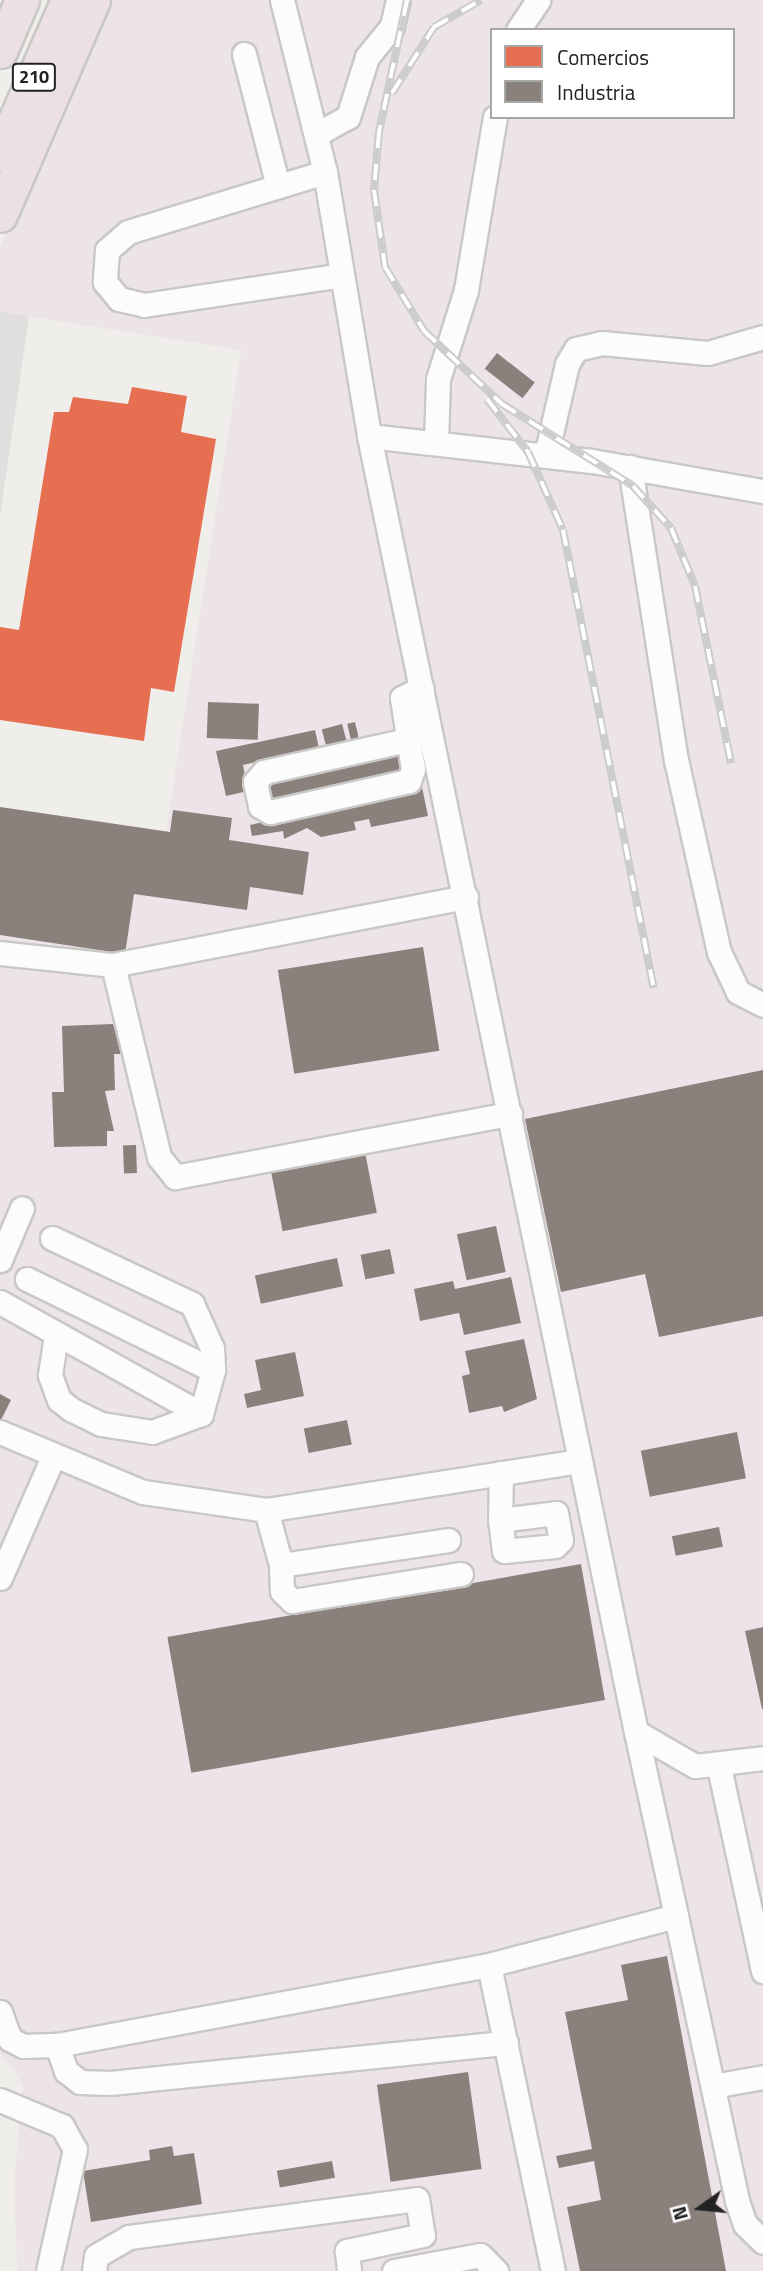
<!DOCTYPE html>
<html>
<head>
<meta charset="utf-8">
<style>
  body { margin:0 }
  #map { position:relative; width:763px; height:2271px; overflow:hidden; background:#f0eeeb; font-family:"Titillium Web",sans-serif }
  div>[style] { position:absolute }
  [style*='--x'] { left:calc(var(--x)*1px); top:calc(var(--y)*1px); width:calc(var(--w)*1px); rotate:calc(var(--a)*1deg) }
  .industrial>* { inset:0; background:#ede4e9 }
  .parking>* { inset:0; background:#e0dfde }
  .shops>* { inset:0; background:#e76f51 }
  .industry>* { inset:0; background:#8a817c; transform-origin:0 0 }
  .roads { filter:drop-shadow(2px 0 #c9c8c7) drop-shadow(-2px 0 #c9c8c7) drop-shadow(0 2px #c9c8c7) drop-shadow(0 -2px #c9c8c7) }
  .minor>* { height:23px; margin:-11.5px; padding:0 11.5px; transform-origin:11.5px; border-radius:11.5px; background:#fdfcfc }
  .highway>* { height:33px; margin:-16.5px; padding:0 16.5px; transform-origin:16.5px; border-radius:16.5px; background:#ece0e2 }
  .rail>* { height:8px; margin-top:-4px; transform-origin:0; background:repeating-linear-gradient(90deg,#fff 0 16px,#ccc 0 32px); box-sizing:border-box; border-block:2px solid #ccc }
  span { translate:-50% -50%; white-space:nowrap; text-align:center; line-height:1.15; -webkit-text-stroke:7px #fff; paint-order:stroke }
  .shield-label span { padding:2px 5px; background:#fff; border:2px solid; border-radius:5px; -webkit-text-stroke-width:0 }
  .shield-label { font-size:18px; color:#222; font-weight:700 }
  .legend { position:absolute; left:490px; top:28px; width:245px; height:91px; box-sizing:border-box; background:#fff; border:2px solid #a7a7a7; margin:0; padding:9px 12px; list-style:none; font-size:21px; color:#222 }
  .legend li { display:flex; align-items:center; gap:14px; height:35px }
  .legend b { width:35px; border:2px solid #a7a7a7 }
  .north { position:absolute; left:665px; top:2173px; width:70px; height:70px; -webkit-text-stroke:5px #fff; paint-order:stroke; rotate:255deg; font-size:19px; font-weight:700; line-height:28px; text-align:center; color:#222 }
  .north::after { content:''; display:block; margin:auto; width:24px; height:32px; background:#222; clip-path:polygon(50% 0,100% 100%,50% 72%,0 100%) }
</style>
</head>
<body>
<div id="map">
  <div class="industrial">
    <i style="clip-path:polygon(evenodd,107px 0,763px 0,763px 2271px,17px 2271px,14px 2179px,23px 2086px,0 2052px,0 807px,166px 831px,241px 350px,0 312px,0 247px,107px 0,492px 30px,733px 30px,733px 117px,492px 117px,492px 30px)"></i>
  </div>
  <div class="parking">
    <i style="clip-path:polygon(0 312px,29px 316px,0 517px)"></i>
  </div>
  <div class="shops">
    <i style="clip-path:polygon(132px 387px,187px 396px,181px 432px,216px 439px,174px 692px,151px 688px,144px 741px,0 720px,0 627px,19px 630px,54px 412px,69px 412px,73px 397px,128px 404px)"></i>
  </div>
  <div class="industry">
    <i style="left:497px;top:353px;width:48px;height:20px;rotate:38deg"></i>
    <i style="left:208px;top:702px;width:51px;height:36px;rotate:2deg"></i>
    <i style="left:355px;top:722px;width:18px;height:8px;rotate:77deg"></i>
    <i style="left:342px;top:724px;width:20px;height:21px;rotate:75deg"></i>
    <i style="clip-path:polygon(315px 730px,319px 748px,243px 765px,248px 791px,226px 796px,216px 751px)"></i>
    <i style="left:400px;top:749px;width:25px;height:144px;rotate:76deg"></i>
    <i style="clip-path:polygon(422px 787px,428px 816px,371px 827px,369px 819px,354px 822px,356px 830px,321px 837px,307px 828px,284px 839px,283px 831px,252px 836px,250px 825px)"></i>
    <i style="clip-path:polygon(0 807px,170px 832px,173px 810px,232px 818px,229px 840px,309px 852px,303px 895px,250px 887px,247px 910px,134px 894px,125px 954px,0 935px)"></i>
    <i style="left:423px;top:947px;width:105px;height:147px;rotate:81deg"></i>
    <i style="clip-path:polygon(113px 1024px,122px 1054px,114px 1054px,115px 1090px,105px 1091px,114px 1131px,107px 1131px,107px 1146px,54px 1147px,52px 1092px,64px 1092px,62px 1026px)"></i>
    <i style="clip-path:polygon(763px 1070px,763px 1316px,659px 1337px,645px 1274px,561px 1292px,525px 1119px)"></i>
    <i style="left:136px;top:1145px;width:28px;height:13px;rotate:88deg"></i>
    <i style="left:365px;top:1152px;width:62px;height:96px;rotate:79deg"></i>
    <i style="left:496px;top:1226px;width:47px;height:40px;rotate:78deg"></i>
    <i style="left:390px;top:1249px;width:25px;height:30px;rotate:79deg"></i>
    <i style="left:337px;top:1258px;width:29px;height:84px;rotate:78deg"></i>
    <i style="clip-path:polygon(511px 1277px,521px 1323px,464px 1335px,459px 1313px,420px 1321px,414px 1289px,453px 1281px,455px 1289px)"></i>
    <i style="clip-path:polygon(524px 1339px,537px 1399px,504px 1412px,502px 1406px,469px 1413px,462px 1376px,470px 1374px,465px 1351px)"></i>
    <i style="clip-path:polygon(295px 1352px,304px 1396px,247px 1408px,244px 1394px,261px 1390px,255px 1360px)"></i>
    <i style="clip-path:polygon(0 1394px,11px 1400px,0 1422px)"></i>
    <i style="left:347px;top:1420px;width:25px;height:44px;rotate:79deg"></i>
    <i style="left:737px;top:1432px;width:47px;height:98px;rotate:79deg"></i>
    <i style="left:719px;top:1527px;width:20px;height:48px;rotate:79deg"></i>
    <i style="left:581px;top:1564px;width:138px;height:420px;rotate:80deg"></i>
    <i style="clip-path:polygon(763px 1627px,763px 1709px,762px 1709px,745px 1631px)"></i>
    <i style="clip-path:polygon(667px 1956px,726px 2271px,580px 2271px,567px 2207px,601px 2200px,594px 2161px,559px 2168px,556px 2156px,592px 2149px,565px 2012px,628px 2000px,621px 1965px)"></i>
    <i style="left:468px;top:2072px;width:98px;height:92px;rotate:82deg"></i>
    <i style="clip-path:polygon(172px 2146px,174px 2156px,194px 2153px,202px 2204px,91px 2222px,83px 2171px,150px 2160px,149px 2150px)"></i>
    <i style="left:332px;top:2161px;width:17px;height:56px;rotate:80deg"></i>
  </div>
  <div class="roads">
    <div class="minor">
      <i style="--x:282;--y:0;--w:177;--a:76"></i>
      <i style="--x:325;--y:172;--w:268;--a:80.5"></i>
      <i style="--x:369;--y:436;--w:1323;--a:78.36"></i>
      <i style="--x:636;--y:1732;--w:68;--a:30"></i>
      <i style="--x:695;--y:1766;--w:68;--a:-6.7"></i>
      <i style="--x:518;--y:30;--w:36;--a:-56"></i>
      <i style="--x:244;--y:54;--w:136;--a:75.6"></i>
      <i style="--x:317;--y:134;--w:35;--a:-29"></i>
      <i style="--x:348;--y:117;--w:63;--a:-72.4"></i>
      <i style="--x:367;--y:57;--w:40;--a:-51"></i>
      <i style="--x:392;--y:26;--w:27;--a:-77"></i>
      <i style="--x:325;--y:172;--w:206;--a:163.1"></i>
      <i style="--x:128;--y:232;--w:28;--a:139"></i>
      <i style="--x:107;--y:250;--w:32;--a:94"></i>
      <i style="--x:105;--y:282;--w:22;--a:51"></i>
      <i style="--x:119;--y:299;--w:26;--a:13"></i>
      <i style="--x:144;--y:305;--w:200;--a:-8.6"></i>
      <i style="--x:369;--y:436;--w:224;--a:6.4"></i>
      <i style="--x:592;--y:461;--w:174;--a:10"></i>
      <i style="--x:436;--y:443;--w:64;--a:-88.2"></i>
      <i style="--x:438;--y:379;--w:93;--a:-72.5"></i>
      <i style="--x:466;--y:290;--w:175;--a:-80.5"></i>
      <i style="--x:546;--y:455;--w:93;--a:-77"></i>
      <i style="--x:567;--y:364;--w:17;--a:-59"></i>
      <i style="--x:576;--y:349;--w:27;--a:-13"></i>
      <i style="--x:602;--y:343;--w:106;--a:5.4"></i>
      <i style="--x:708;--y:353;--w:57;--a:-16.2"></i>
      <i style="--x:630;--y:467;--w:297;--a:81.1"></i>
      <i style="--x:676;--y:760;--w:197;--a:77.4"></i>
      <i style="--x:719;--y:952;--w:44;--a:64.6"></i>
      <i style="--x:738;--y:992;--w:28;--a:27"></i>
      <i style="--x:407;--y:740;--w:147;--a:167.4"></i>
      <i style="--x:264;--y:772;--w:13;--a:132"></i>
      <i style="--x:255;--y:782;--w:25;--a:78"></i>
      <i style="--x:260;--y:806;--w:12;--a:31"></i>
      <i style="--x:270;--y:812;--w:142;--a:-12.6"></i>
      <i style="--x:409;--y:781;--w:13;--a:-72"></i>
      <i style="--x:413;--y:769;--w:72;--a:-98.8"></i>
      <i style="--x:402;--y:698;--w:22;--a:-27"></i>
      <i style="--x:466;--y:897;--w:359;--a:169.1"></i>
      <i style="--x:113;--y:965;--w:197;--a:76.5"></i>
      <i style="--x:159;--y:1157;--w:26;--a:51"></i>
      <i style="--x:175;--y:1177;--w:341;--a:-10.7"></i>
      <i style="--x:0;--y:953;--w:114;--a:6.1"></i>
      <i style="--x:52;--y:1238;--w:155;--a:25.2"></i>
      <i style="--x:192;--y:1304;--w:48;--a:65.6"></i>
      <i style="--x:212;--y:1348;--w:22;--a:87"></i>
      <i style="--x:213;--y:1370;--w:46;--a:105.3"></i>
      <i style="--x:201;--y:1414;--w:52;--a:159.8"></i>
      <i style="--x:152;--y:1432;--w:52;--a:-171.1"></i>
      <i style="--x:101;--y:1424;--w:32;--a:-154"></i>
      <i style="--x:72;--y:1410;--w:16;--a:-142"></i>
      <i style="--x:59;--y:1400;--w:27;--a:-110"></i>
      <i style="--x:50;--y:1375;--w:40;--a:-81.5"></i>
      <i style="--x:0;--y:1260;--w:56;--a:-67.1"></i>
      <i style="--x:27;--y:1279;--w:207;--a:26.1"></i>
      <i style="--x:0;--y:1302;--w:230;--a:29.1"></i>
      <i style="--x:0;--y:1432;--w:155;--a:22.8"></i>
      <i style="--x:143;--y:1492;--w:124;--a:8.3"></i>
      <i style="--x:266;--y:1510;--w:318;--a:-8.9"></i>
      <i style="--x:266;--y:1510;--w:57;--a:74.7"></i>
      <i style="--x:281;--y:1565;--w:169;--a:-8.5"></i>
      <i style="--x:500;--y:1520;--w:56;--a:-7.1"></i>
      <i style="--x:556;--y:1513;--w:27;--a:80"></i>
      <i style="--x:561;--y:1540;--w:8;--a:135"></i>
      <i style="--x:555;--y:1546;--w:51;--a:174.4"></i>
      <i style="--x:504;--y:1551;--w:31;--a:-97"></i>
      <i style="--x:500;--y:1520;--w:47;--a:-88.8"></i>
      <i style="--x:281;--y:1565;--w:26;--a:88"></i>
      <i style="--x:282;--y:1591;--w:14;--a:45"></i>
      <i style="--x:292;--y:1601;--w:171;--a:-9.1"></i>
      <i style="--x:0;--y:1578;--w:130;--a:-66.4"></i>
      <i style="--x:636;--y:1732;--w:188;--a:77.7"></i>
      <i style="--x:719;--y:1767;--w:209;--a:77.8"></i>
      <i style="--x:489;--y:1965;--w:313;--a:78.2"></i>
      <i style="--x:0;--y:2012;--w:29;--a:70"></i>
      <i style="--x:10;--y:2039;--w:15;--a:28"></i>
      <i style="--x:23;--y:2046;--w:34;--a:-2"></i>
      <i style="--x:57;--y:2045;--w:439;--a:-10.5"></i>
      <i style="--x:489;--y:1965;--w:193;--a:-14.7"></i>
      <i style="--x:676;--y:1916;--w:291;--a:77.9"></i>
      <i style="--x:737;--y:2201;--w:24;--a:71"></i>
      <i style="--x:745;--y:2224;--w:25;--a:45"></i>
      <i style="--x:57;--y:2045;--w:28;--a:71"></i>
      <i style="--x:66;--y:2071;--w:18;--a:38"></i>
      <i style="--x:80;--y:2082;--w:30;--a:2"></i>
      <i style="--x:110;--y:2083;--w:398;--a:-5.8"></i>
      <i style="--x:713;--y:2086;--w:51;--a:-10.2"></i>
      <i style="--x:0;--y:2100;--w:67;--a:22.8"></i>
      <i style="--x:62;--y:2126;--w:26;--a:61"></i>
      <i style="--x:75;--y:2149;--w:125;--a:102.5"></i>
      <i style="--x:94;--y:2271;--w:15;--a:-82"></i>
      <i style="--x:96;--y:2256;--w:38;--a:-30"></i>
      <i style="--x:129;--y:2237;--w:290;--a:-7.5"></i>
      <i style="--x:417;--y:2199;--w:36;--a:81"></i>
      <i style="--x:423;--y:2235;--w:78;--a:168.1"></i>
      <i style="--x:347;--y:2251;--w:20;--a:84"></i>
      <i style="--x:394;--y:2271;--w:87;--a:-10.5"></i>
      <i style="--x:480;--y:2255;--w:23;--a:45"></i>
    </div>
    <div class="highway">
      <i style="--x:0;--y:51;--w:56;--a:-66.7"></i>
      <i style="--x:0;--y:155;--w:169;--a:-66.3"></i>
      <i style="--x:0;--y:215;--w:234;--a:-66.6"></i>
    </div>
  </div>
  <div class="rail">
    <i style="--x:407;--y:0;--w:135;--a:102"></i>
    <i style="--x:379;--y:132;--w:58;--a:94.9"></i>
    <i style="--x:374;--y:190;--w:78;--a:81.9"></i>
    <i style="--x:385;--y:267;--w:75;--a:58.6"></i>
    <i style="--x:424;--y:331;--w:107;--a:43.1"></i>
    <i style="--x:502;--y:404;--w:155;--a:32"></i>
    <i style="--x:633;--y:486;--w:57;--a:47.9"></i>
    <i style="--x:671;--y:528;--w:63;--a:67.5"></i>
    <i style="--x:695;--y:586;--w:181;--a:78.5"></i>
    <i style="--x:392;--y:93;--w:78;--a:-57.5"></i>
    <i style="--x:434;--y:27;--w:54;--a:-29.9"></i>
    <i style="--x:487;--y:399;--w:67;--a:52.3"></i>
    <i style="--x:528;--y:452;--w:85;--a:65.8"></i>
    <i style="--x:563;--y:530;--w:467;--a:78.8"></i>
  </div>
  <div class="shield-label">
    <span style="left:34px;top:77px">210</span>
  </div>
  <ul class="legend">
  <li><b style="height:19px;background:#e76f51"></b>Comercios</li>
  <li><b style="height:19px;background:#8a817c"></b>Industria</li>
  </ul>
  <div class="north">N</div>
</div>
</body>
</html>
